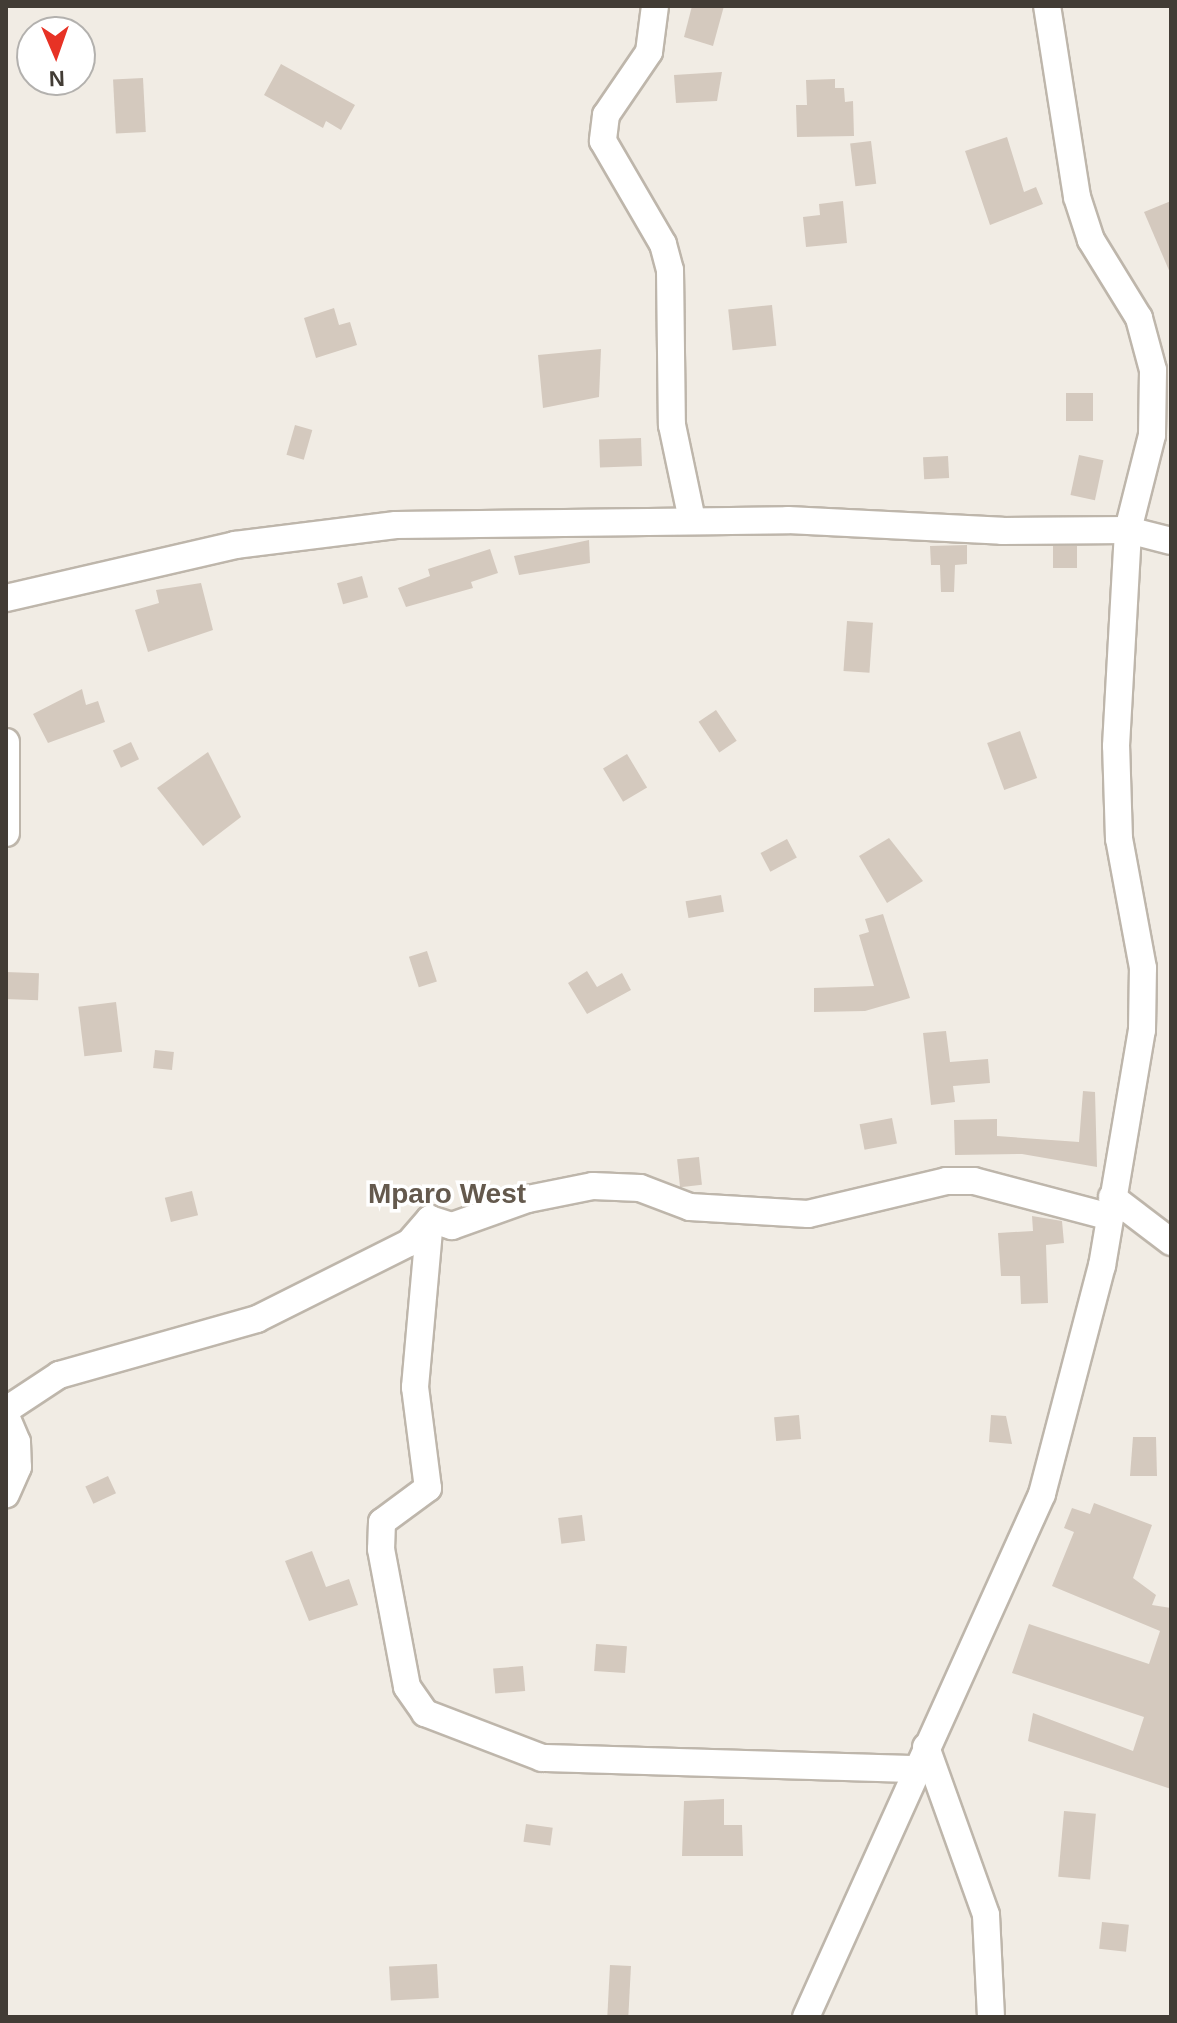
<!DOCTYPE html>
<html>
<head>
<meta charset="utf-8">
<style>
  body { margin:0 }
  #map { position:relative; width:1177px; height:2023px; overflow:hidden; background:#f1ece4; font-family:Helvetica,sans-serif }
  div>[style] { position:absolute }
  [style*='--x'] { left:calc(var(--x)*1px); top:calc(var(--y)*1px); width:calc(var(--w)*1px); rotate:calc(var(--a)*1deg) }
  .building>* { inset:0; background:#d4c9be; transform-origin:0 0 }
  .roads { filter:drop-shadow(2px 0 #beb6ab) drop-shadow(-2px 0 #beb6ab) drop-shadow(0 2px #beb6ab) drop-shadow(0 -2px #beb6ab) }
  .street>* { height:26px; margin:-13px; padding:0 13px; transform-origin:13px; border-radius:13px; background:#fff }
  span { translate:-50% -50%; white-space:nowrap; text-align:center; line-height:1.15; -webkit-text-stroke:7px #fff; paint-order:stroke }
  .quarter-label { font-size:28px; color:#64594d; font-weight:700 }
  .frame { position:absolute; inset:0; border:8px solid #423c35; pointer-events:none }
  .north { position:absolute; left:16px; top:16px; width:80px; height:80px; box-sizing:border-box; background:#fff; border:2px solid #b3b1ae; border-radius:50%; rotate:178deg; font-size:22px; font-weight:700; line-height:32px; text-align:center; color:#423c35 }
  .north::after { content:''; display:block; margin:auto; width:28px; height:36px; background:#e73225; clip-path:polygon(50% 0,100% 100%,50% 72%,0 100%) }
</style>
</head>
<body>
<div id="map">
  <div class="building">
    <i style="clip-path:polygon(692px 6px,724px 6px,713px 46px,684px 37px)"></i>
    <i style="clip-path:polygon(281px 64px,355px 105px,341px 130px,326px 121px,323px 128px,264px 95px)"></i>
    <i style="clip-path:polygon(722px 72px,717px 101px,676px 103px,674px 75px)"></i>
    <i style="left:143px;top:78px;width:54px;height:30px;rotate:87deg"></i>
    <i style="clip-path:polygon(835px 79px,835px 88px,844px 88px,845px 102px,853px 101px,854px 136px,797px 137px,796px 105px,807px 105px,806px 80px)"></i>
    <i style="clip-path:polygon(1007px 137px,1024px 192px,1036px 187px,1043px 204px,990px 225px,965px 151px)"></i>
    <i style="left:871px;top:141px;width:43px;height:21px;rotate:83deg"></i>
    <i style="clip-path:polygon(843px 201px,847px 243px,806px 247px,803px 217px,820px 215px,819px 204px)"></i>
    <i style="clip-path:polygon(1171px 201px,1171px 275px,1144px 212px)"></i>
    <i style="left:772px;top:305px;width:41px;height:44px;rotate:84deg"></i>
    <i style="clip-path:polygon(334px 308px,339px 325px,350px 322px,357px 345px,316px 358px,304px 318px)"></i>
    <i style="clip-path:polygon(601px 349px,599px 397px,543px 408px,538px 355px)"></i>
    <i style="left:1066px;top:393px;width:27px;height:28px"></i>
    <i style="left:295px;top:425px;width:18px;height:31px;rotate:16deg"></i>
    <i style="left:641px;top:438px;width:28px;height:42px;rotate:88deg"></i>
    <i style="left:1079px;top:455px;width:25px;height:41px;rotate:12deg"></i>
    <i style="left:948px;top:456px;width:22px;height:25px;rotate:87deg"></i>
    <i style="clip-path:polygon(589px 540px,590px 563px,519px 575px,514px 556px)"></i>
    <i style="clip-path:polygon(967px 545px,967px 564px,955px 565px,954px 592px,941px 592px,940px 565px,931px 565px,930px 546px)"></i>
    <i style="left:1077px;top:546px;width:22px;height:24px;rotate:90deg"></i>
    <i style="clip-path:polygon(490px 549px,498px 573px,471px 582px,473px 588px,406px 607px,398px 588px,430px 576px,428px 569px)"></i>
    <i style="left:362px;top:576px;width:22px;height:26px;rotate:74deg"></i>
    <i style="clip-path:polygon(201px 583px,213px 630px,148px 652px,135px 610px,159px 603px,156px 590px)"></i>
    <i style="left:847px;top:621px;width:26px;height:50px;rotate:4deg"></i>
    <i style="clip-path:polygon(82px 689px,86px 705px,98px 701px,105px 722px,48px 743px,33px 714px)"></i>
    <i style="left:716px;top:710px;width:37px;height:21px;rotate:56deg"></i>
    <i style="left:1020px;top:731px;width:50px;height:35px;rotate:70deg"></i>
    <i style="left:131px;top:742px;width:19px;height:20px;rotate:65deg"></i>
    <i style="clip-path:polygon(208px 752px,241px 817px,203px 846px,157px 788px)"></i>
    <i style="left:627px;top:754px;width:39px;height:28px;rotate:59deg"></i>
    <i style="clip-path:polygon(889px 838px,923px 881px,887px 903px,859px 856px)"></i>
    <i style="left:787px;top:839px;width:21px;height:30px;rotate:62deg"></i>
    <i style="left:721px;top:895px;width:17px;height:36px;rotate:80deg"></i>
    <i style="clip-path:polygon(883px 914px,910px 998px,865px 1011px,814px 1012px,814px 988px,874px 986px,859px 935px,869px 932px,865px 919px)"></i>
    <i style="left:427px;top:951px;width:32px;height:19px;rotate:72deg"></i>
    <i style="clip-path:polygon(587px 971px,597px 987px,622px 973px,631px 990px,587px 1014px,568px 983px)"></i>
    <i style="left:6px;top:972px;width:33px;height:27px;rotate:2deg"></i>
    <i style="left:116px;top:1002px;width:50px;height:38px;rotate:83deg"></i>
    <i style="clip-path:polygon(946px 1031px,950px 1062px,988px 1059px,990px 1083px,953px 1086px,955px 1102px,931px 1105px,923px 1033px)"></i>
    <i style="left:155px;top:1050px;width:19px;height:18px;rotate:6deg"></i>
    <i style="clip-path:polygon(1083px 1091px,1095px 1092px,1097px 1167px,1022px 1154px,955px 1155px,954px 1120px,997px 1119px,997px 1136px,1079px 1142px)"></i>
    <i style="left:892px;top:1118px;width:26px;height:33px;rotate:79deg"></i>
    <i style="left:699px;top:1157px;width:28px;height:22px;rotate:84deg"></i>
    <i style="left:192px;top:1191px;width:25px;height:28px;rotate:76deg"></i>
    <i style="clip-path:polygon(1032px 1216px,1062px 1221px,1064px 1243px,1046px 1245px,1048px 1303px,1021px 1304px,1020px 1276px,1001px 1276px,998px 1233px,1033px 1231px)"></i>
    <i style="left:799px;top:1415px;width:24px;height:25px;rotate:85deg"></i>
    <i style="clip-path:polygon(991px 1415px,1006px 1416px,1012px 1444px,989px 1442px)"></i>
    <i style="clip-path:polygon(1133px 1437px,1156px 1437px,1157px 1476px,1130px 1476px)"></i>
    <i style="left:108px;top:1476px;width:19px;height:25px;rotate:65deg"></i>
    <i style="clip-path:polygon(1094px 1503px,1152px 1525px,1133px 1578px,1156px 1595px,1152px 1605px,1171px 1608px,1171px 1789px,1028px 1741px,1033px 1713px,1133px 1751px,1144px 1717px,1012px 1673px,1029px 1624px,1149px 1664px,1160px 1631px,1052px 1586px,1074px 1532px,1064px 1528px,1072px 1508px,1090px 1514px)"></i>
    <i style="left:582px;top:1515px;width:26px;height:24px;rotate:83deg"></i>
    <i style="clip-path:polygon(312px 1551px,326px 1587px,349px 1579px,358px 1605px,309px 1621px,285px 1561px)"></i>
    <i style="left:596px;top:1644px;width:31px;height:27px;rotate:4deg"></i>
    <i style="left:523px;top:1666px;width:25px;height:30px;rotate:85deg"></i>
    <i style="clip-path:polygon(724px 1799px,724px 1825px,742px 1825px,743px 1856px,682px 1856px,684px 1801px)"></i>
    <i style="left:1064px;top:1811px;width:32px;height:66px;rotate:5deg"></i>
    <i style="left:526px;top:1824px;width:27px;height:18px;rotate:8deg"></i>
    <i style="left:1102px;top:1922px;width:27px;height:27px;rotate:6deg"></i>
    <i style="left:437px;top:1964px;width:34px;height:48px;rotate:87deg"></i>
    <i style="left:610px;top:1965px;width:21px;height:52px;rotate:3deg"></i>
  </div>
  <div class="roads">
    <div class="street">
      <i style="--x:655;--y:6;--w:46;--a:97.4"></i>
      <i style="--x:649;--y:52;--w:76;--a:124.3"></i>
      <i style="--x:606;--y:115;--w:26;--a:97"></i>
      <i style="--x:603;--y:141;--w:119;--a:59.8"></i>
      <i style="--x:663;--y:244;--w:27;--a:75"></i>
      <i style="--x:670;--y:270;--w:155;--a:89.3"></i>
      <i style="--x:672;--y:425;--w:97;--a:78.1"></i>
      <i style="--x:6;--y:598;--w:235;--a:-13"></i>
      <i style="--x:235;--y:545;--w:162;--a:-7.1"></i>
      <i style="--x:396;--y:525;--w:392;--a:-0.7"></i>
      <i style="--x:788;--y:520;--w:214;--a:2.9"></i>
      <i style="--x:1002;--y:531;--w:126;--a:-0.5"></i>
      <i style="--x:1128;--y:530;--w:44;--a:14.3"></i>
      <i style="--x:6;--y:742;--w:91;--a:90"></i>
      <i style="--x:1112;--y:1197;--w:74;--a:37.3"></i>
      <i style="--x:430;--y:1219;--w:169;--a:95.1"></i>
      <i style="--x:415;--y:1387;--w:102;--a:82.7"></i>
      <i style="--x:428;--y:1488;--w:57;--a:143.5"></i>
      <i style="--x:382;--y:1522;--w:27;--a:92"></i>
      <i style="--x:381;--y:1549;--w:140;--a:79.3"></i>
      <i style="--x:407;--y:1687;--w:32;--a:55"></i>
      <i style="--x:425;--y:1713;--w:125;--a:21"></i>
      <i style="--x:542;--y:1758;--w:373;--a:1.7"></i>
      <i style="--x:6;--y:1410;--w:64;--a:-33.4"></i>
      <i style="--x:59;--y:1375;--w:206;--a:-15.8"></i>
      <i style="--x:257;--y:1319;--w:170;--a:-26.6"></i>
      <i style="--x:409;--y:1243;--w:32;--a:-49"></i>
      <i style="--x:430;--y:1219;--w:23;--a:18"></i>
      <i style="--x:452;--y:1226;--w:81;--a:-19.6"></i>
      <i style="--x:528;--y:1199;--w:66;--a:-11.3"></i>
      <i style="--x:593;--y:1186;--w:47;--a:2.4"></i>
      <i style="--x:640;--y:1188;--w:53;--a:20.8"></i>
      <i style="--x:690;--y:1207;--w:118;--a:3.4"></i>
      <i style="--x:808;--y:1214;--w:142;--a:-13.4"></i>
      <i style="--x:946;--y:1181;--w:28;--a:0"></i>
      <i style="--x:974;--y:1181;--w:141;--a:14.8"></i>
      <i style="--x:6;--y:1416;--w:28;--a:67"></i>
      <i style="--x:17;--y:1442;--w:25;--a:88"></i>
      <i style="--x:18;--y:1467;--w:30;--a:114"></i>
      <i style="--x:926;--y:1747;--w:178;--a:70.3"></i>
      <i style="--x:986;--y:1915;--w:102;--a:87.2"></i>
      <i style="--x:806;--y:2017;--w:574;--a:-65.71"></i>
      <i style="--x:1042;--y:1494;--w:236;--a:-75.3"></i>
      <i style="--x:1102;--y:1266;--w:239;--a:-80.4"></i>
      <i style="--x:1142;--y:1030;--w:62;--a:-89.1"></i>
      <i style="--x:1143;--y:968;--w:131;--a:-100.5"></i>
      <i style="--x:1119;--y:839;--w:93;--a:-91.8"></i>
      <i style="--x:1116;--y:746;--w:216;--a:-86.8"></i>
      <i style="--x:1128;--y:530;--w:98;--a:-75.8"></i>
      <i style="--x:1152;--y:435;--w:65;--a:-89.1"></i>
      <i style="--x:1153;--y:370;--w:54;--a:-105.1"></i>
      <i style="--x:1139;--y:318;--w:92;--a:-121.6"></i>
      <i style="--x:1091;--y:240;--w:45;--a:-108"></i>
      <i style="--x:1077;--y:197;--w:193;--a:-98.9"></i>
    </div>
  </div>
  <div class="quarter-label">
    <span style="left:447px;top:1194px">Mparo West</span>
  </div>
  <div class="frame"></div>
  <div class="north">N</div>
</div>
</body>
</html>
